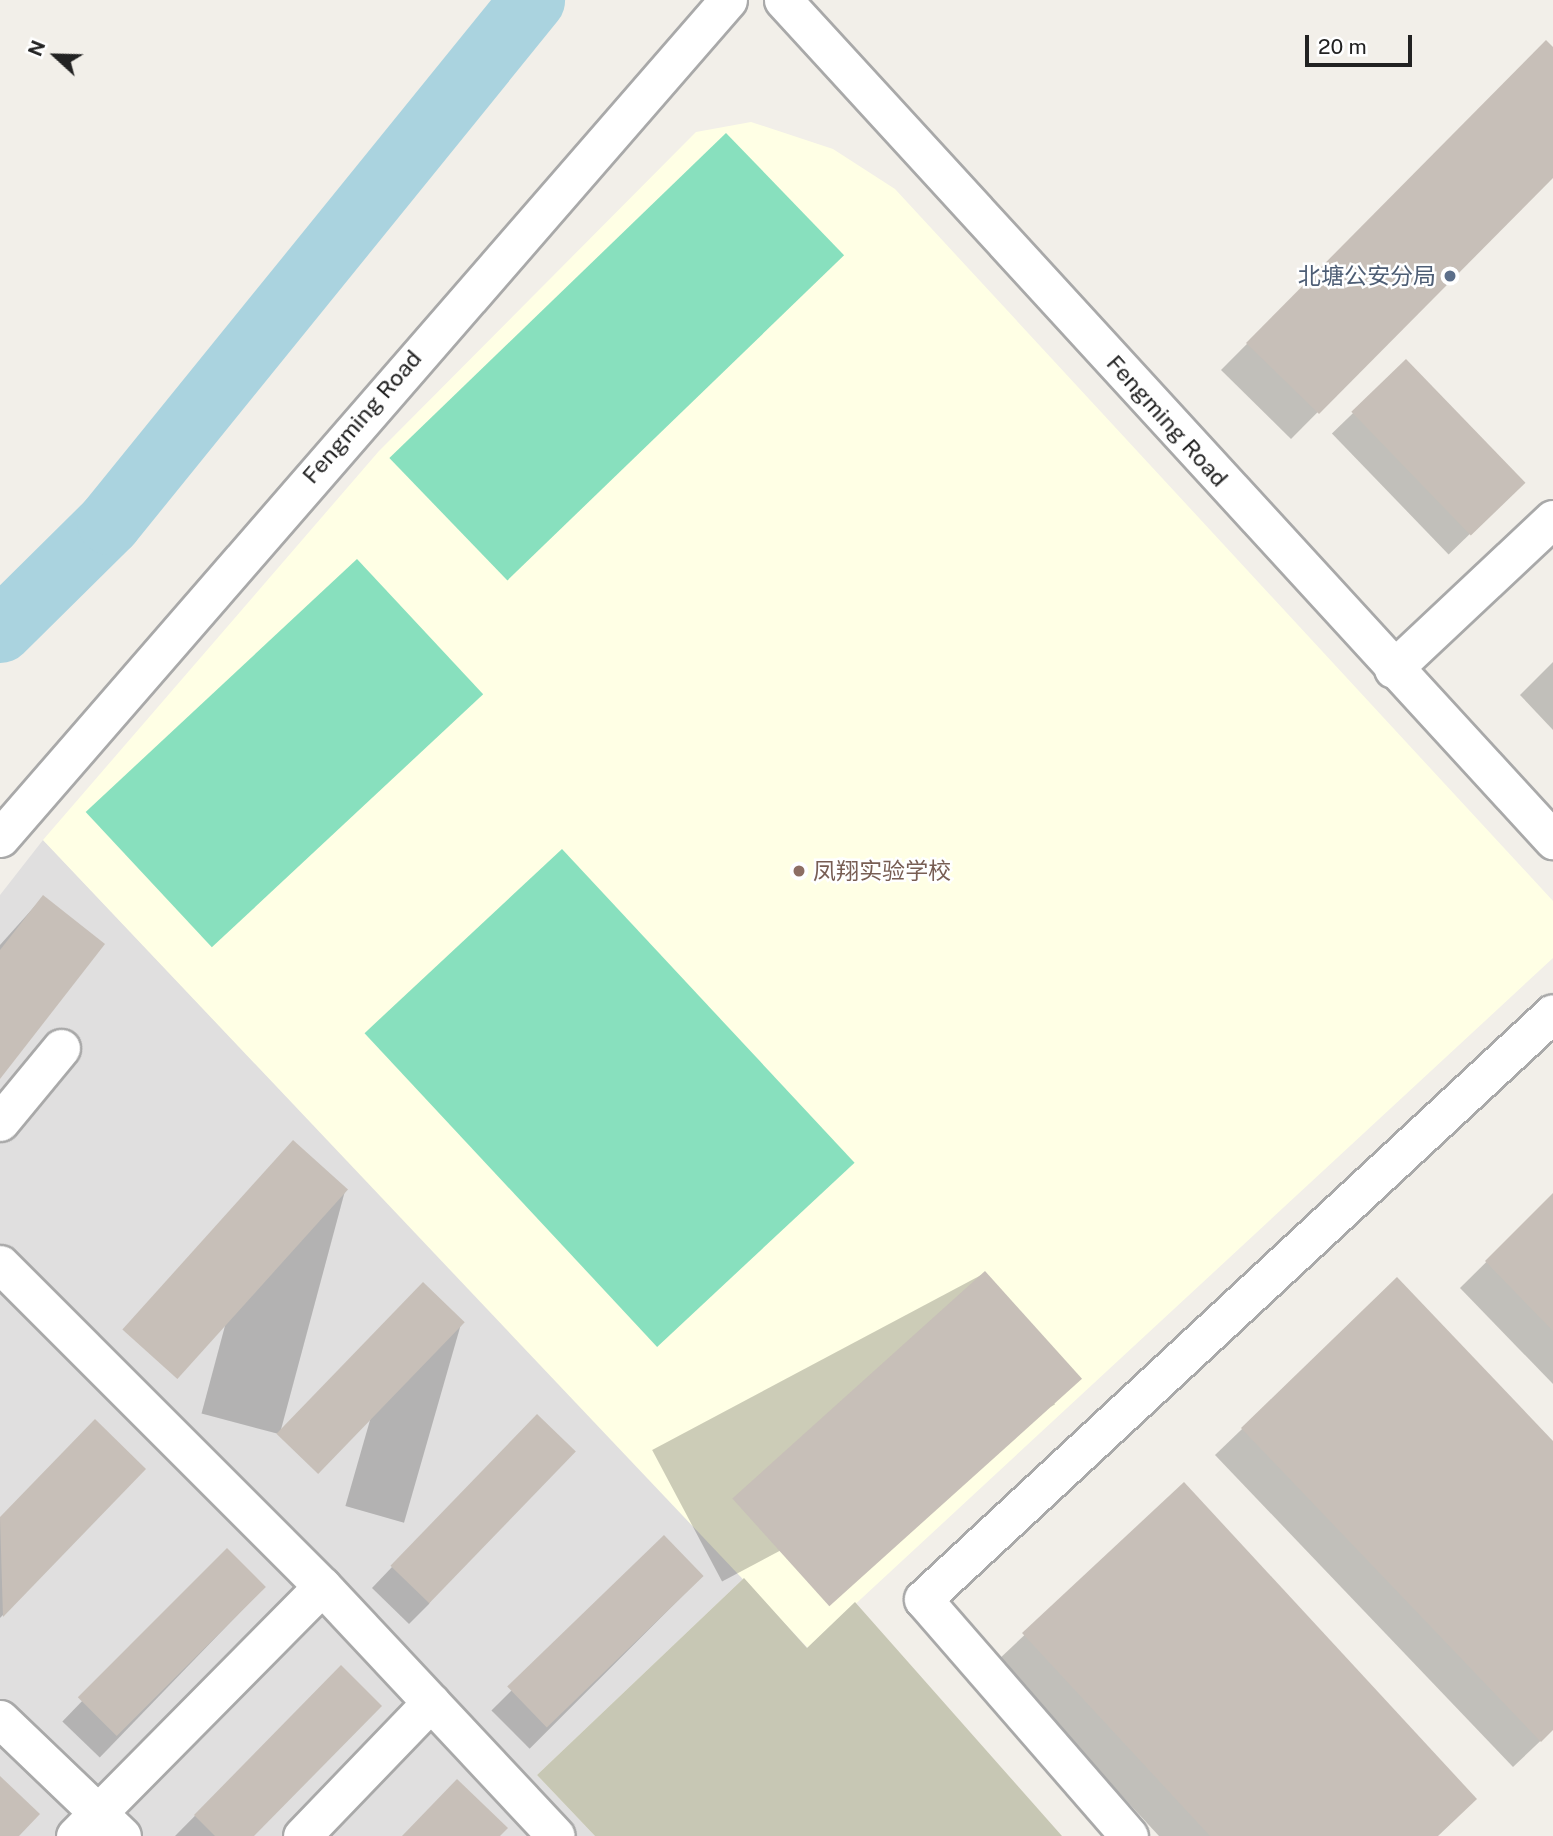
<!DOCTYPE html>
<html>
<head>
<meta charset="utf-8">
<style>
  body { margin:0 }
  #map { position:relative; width:1553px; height:1836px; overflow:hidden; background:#f2efe9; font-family:"Public Sans","Noto Sans SC",sans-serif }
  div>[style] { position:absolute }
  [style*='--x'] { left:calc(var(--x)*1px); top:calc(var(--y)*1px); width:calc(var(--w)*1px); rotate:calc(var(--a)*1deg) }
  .residential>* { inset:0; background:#e0dfdf }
  .education>* { inset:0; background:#ffffe5 }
  .construction>* { inset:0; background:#c7c7b4 }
  .pitch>* { inset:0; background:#88e0be; transform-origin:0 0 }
  .shadow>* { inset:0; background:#0003; transform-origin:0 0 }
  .river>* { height:65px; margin:-32.5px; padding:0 32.5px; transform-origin:32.5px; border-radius:32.5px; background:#aad3df }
  .building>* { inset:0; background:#c7bfb8; transform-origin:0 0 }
  .roads { filter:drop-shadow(2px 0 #a9a9a9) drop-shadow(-2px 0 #a9a9a9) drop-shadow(0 2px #a9a9a9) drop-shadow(0 -2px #a9a9a9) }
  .minor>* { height:37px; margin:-18.5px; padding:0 18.5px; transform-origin:18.5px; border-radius:18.5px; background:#fff }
  .dots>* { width:19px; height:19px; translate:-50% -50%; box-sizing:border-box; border:4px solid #fff; border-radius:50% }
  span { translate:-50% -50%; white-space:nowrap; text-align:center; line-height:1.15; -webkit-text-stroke:5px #fff; paint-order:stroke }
  .service-label { font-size:23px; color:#4e5e75 }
  .right { translate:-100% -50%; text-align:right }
  .street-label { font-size:23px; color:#222 }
  .education-label { font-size:23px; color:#785e54 }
  .left { translate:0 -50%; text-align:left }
  .north { position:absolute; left:21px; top:21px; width:70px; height:70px; -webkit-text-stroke:5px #fff; paint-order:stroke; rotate:292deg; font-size:19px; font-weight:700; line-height:28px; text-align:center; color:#222 }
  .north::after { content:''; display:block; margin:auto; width:24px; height:32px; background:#222; clip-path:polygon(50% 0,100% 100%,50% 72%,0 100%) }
  .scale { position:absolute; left:1305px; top:35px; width:107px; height:32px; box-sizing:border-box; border:4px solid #222; border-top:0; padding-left:9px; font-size:21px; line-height:24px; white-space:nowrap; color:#222; -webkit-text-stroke:5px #fff; paint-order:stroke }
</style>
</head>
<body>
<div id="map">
  <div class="residential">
    <i style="clip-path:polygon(43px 840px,744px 1578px,537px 1775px,595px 1836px,0 1836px,0 895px)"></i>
  </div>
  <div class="education">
    <i style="clip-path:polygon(751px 122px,833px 149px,895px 189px,1553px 901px,1553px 958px,808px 1648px,43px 840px,379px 451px,696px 132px)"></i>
  </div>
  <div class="construction">
    <i style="clip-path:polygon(744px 1578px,807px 1648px,855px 1602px,1062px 1836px,595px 1836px,537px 1775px)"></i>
  </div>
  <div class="pitch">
    <i style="left:726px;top:133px;width:170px;height:468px;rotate:46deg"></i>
    <i style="left:357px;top:559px;width:185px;height:371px;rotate:47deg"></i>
    <i style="left:562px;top:849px;width:429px;height:270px;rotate:47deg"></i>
  </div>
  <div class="shadow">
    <i style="clip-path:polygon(1546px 43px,1553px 50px,1553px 175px,1291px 439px,1221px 370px)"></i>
    <i style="left:1406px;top:362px;width:168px;height:103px;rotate:46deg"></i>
    <i style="clip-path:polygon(1553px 662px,1553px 730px,1520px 695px)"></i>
    <i style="clip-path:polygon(43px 897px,0 1076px,0 945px)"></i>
    <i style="left:267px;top:1169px;width:81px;height:253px;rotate:15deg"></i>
    <i style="clip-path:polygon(1553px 1196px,1553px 1384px,1460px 1288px)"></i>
    <i style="left:985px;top:1273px;width:149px;height:377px;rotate:62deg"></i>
    <i style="clip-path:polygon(1397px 1280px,1553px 1443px,1553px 1729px,1513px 1767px,1215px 1455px)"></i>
    <i style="left:403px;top:1305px;width:61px;height:209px;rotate:16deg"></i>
    <i style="clip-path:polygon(95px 1422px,144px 1470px,0 1618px,0 1519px)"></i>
    <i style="clip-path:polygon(517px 1436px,429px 1604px,409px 1624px,372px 1588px)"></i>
    <i style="clip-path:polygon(1184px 1485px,1437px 1836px,1159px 1836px,997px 1661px)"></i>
    <i style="left:664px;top:1538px;width:54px;height:244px;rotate:45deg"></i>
    <i style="left:227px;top:1551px;width:52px;height:237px;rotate:44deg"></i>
    <i style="clip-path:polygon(341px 1668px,252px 1836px,175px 1836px)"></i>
  </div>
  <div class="river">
    <i style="--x:0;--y:630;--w:153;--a:-44.7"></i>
    <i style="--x:109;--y:522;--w:672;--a:-50.98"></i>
  </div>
  <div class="building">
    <i style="clip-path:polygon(1546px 40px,1553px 47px,1553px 178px,1319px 414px,1246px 343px)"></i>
    <i style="left:1406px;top:359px;width:172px;height:76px;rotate:46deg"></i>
    <i style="clip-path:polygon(43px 895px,105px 944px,0 1079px,0 950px)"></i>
    <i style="left:293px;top:1140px;width:74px;height:255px;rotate:42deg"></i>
    <i style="clip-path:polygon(1553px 1193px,1553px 1331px,1485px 1261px)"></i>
    <i style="left:985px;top:1271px;width:145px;height:340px;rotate:48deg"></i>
    <i style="clip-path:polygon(1397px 1277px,1553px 1441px,1553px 1730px,1541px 1742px,1241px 1428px)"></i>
    <i style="left:423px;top:1282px;width:58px;height:211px;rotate:44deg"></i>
    <i style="left:537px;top:1414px;width:54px;height:211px;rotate:44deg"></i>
    <i style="clip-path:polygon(95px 1419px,146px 1469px,3px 1617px,0 1517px)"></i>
    <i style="clip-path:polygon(1184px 1482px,1477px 1799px,1438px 1836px,1210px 1836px,1022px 1633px)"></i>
    <i style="left:664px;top:1535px;width:57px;height:218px;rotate:46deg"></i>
    <i style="left:227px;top:1548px;width:55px;height:211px;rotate:45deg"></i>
    <i style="clip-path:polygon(341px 1665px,382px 1706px,254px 1836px,215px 1836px,194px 1815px)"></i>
    <i style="clip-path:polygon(0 1776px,40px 1814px,19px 1836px,0 1836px)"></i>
    <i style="clip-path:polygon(457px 1779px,508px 1828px,500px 1836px,402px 1836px)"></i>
  </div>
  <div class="roads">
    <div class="minor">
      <i style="--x:783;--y:0;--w:1140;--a:47.49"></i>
      <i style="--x:1393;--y:669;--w:219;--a:-43.2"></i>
      <i style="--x:0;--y:838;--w:1110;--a:-49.02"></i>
      <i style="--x:0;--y:1122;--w:96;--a:-50.5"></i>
      <i style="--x:0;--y:1264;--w:455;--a:45"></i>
      <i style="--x:322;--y:1586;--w:342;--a:46.9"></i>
      <i style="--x:0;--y:1719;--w:169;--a:43.8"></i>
      <i style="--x:75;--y:1836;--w:351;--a:-45.3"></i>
      <i style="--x:302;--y:1836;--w:186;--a:-46.1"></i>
      <i style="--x:1129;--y:1836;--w:314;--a:-131"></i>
      <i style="--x:923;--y:1599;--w:860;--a:-42.93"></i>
    </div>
  </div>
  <div class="dots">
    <i style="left:1450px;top:276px;background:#5c6f8a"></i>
    <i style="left:799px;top:871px;background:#8d6e63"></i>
  </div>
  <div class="service-label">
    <span class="right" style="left:1436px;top:276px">北塘公安分局</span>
  </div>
  <div class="street-label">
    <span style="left:362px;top:417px;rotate:-49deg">Fengming Road</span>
    <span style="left:1167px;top:421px;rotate:48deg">Fengming Road</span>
  </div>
  <div class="education-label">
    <span class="left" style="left:813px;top:871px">凤翔实验学校</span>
  </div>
  <div class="north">N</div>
  <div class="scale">20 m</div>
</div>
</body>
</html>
